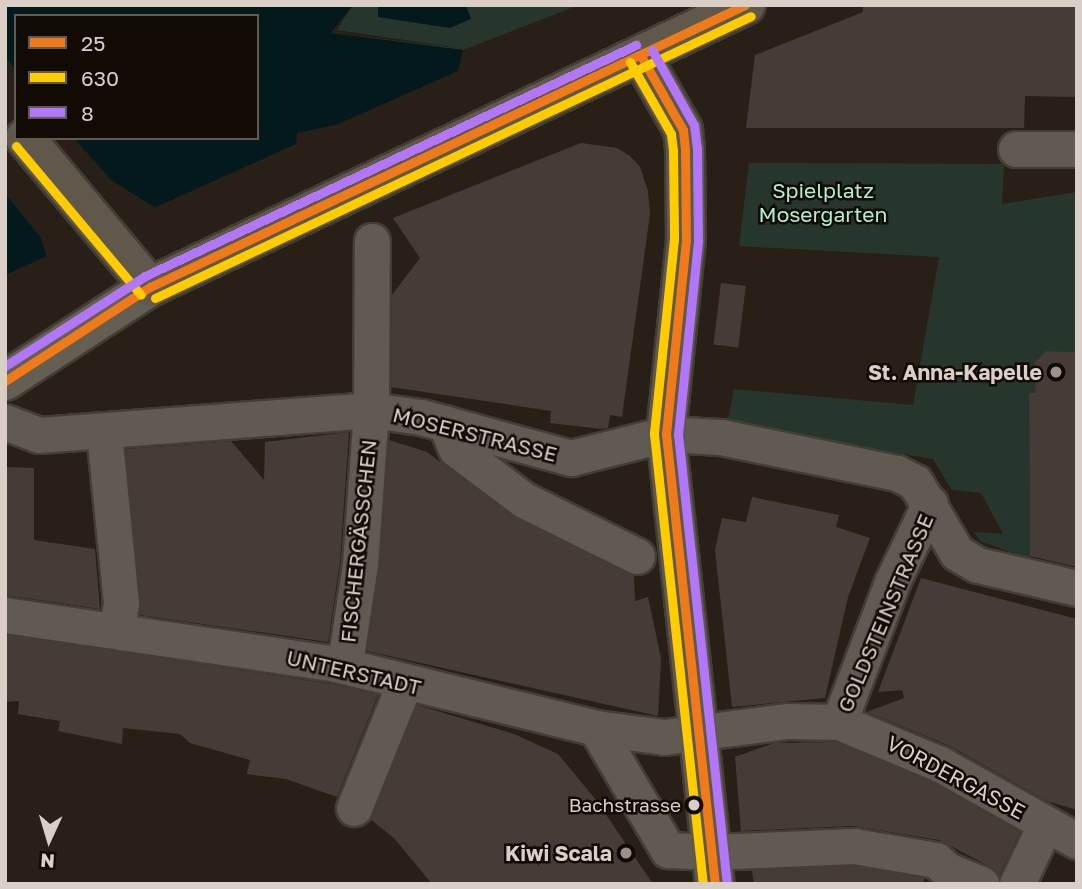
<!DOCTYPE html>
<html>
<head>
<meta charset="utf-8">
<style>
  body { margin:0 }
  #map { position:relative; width:1082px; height:889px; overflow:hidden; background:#282017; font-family:"Golos Text",sans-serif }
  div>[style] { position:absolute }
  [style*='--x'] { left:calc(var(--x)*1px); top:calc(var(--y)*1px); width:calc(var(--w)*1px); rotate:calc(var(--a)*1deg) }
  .green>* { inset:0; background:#27362d }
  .water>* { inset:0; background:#04191c }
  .pier>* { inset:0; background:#282017 }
  .building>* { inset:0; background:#453c37; transform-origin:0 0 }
  .roads { filter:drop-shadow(2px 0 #443d36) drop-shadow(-2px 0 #443d36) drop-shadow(0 2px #443d36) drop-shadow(0 -2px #443d36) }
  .street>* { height:35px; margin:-17.5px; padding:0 17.5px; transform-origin:17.5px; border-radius:17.5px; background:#605a53 }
  .secondary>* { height:38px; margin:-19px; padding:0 19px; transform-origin:19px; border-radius:19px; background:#655e53 }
  .primary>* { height:38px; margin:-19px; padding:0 19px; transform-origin:19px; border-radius:19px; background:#5f584b }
  .bus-1>* { height:9px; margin:-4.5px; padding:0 4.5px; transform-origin:4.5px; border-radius:4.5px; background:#ef7a1a }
  .bus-2>* { height:9px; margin:-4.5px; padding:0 4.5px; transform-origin:4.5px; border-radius:4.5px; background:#fc0 }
  .bus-3>* { height:9px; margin:-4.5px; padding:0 4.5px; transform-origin:4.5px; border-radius:4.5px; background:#b177f8 }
  .dots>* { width:19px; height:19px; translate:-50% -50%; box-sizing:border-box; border:4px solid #120b05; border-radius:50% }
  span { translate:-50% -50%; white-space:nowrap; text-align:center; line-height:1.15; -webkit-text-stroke:5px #120b05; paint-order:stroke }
  .bus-label { font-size:19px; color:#dacfc6 }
  .right { translate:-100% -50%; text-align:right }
  .park-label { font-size:21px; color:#b0eed0 }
  .poi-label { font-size:21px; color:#dacfc6; font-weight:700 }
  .street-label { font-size:21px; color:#dacfc6 }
  .frame { position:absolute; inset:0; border:7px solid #dacfc6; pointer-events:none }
  .legend { position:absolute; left:14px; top:14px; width:245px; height:126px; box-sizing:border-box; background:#120b05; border:2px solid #625952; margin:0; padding:9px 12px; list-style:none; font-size:21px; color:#dacfc6 }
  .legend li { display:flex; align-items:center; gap:14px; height:35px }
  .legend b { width:35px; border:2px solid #625952 }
  .north { position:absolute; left:14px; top:805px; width:70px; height:70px; -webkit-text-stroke:5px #120b05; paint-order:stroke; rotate:184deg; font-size:19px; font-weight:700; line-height:28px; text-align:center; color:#dacfc6 }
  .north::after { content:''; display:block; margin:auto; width:24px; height:32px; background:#dacfc6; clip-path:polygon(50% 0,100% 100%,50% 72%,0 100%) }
</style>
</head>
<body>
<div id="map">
  <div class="green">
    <i style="clip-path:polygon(353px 5px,579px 5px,463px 50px,331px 33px)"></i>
    <i style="clip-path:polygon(749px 163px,1004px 164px,1002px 204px,1077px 192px,1075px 352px,1046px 351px,1034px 363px,1035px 381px,1048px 393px,1029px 393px,1030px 559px,980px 541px,974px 532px,1003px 534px,981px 493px,952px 490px,933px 459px,727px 424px,734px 389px,913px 405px,939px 257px,739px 246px)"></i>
  </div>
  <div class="water">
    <i style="clip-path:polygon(evenodd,5px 5px,353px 5px,331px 33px,463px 50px,458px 71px,336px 125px,297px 133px,296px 144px,5px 275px,5px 5px,16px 16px,257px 16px,257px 138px,16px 138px,16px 16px)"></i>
    <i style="clip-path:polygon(378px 5px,466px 5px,471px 19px,450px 28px,378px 17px)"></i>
  </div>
  <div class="pier">
    <i style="clip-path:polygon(353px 5px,337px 30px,467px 49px,331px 33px)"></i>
    <i style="clip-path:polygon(5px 57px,16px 70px,16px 138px,74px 138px,111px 180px,157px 209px,47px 258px,41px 238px,5px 193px)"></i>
  </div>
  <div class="building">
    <i style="clip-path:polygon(863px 5px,1077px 5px,1077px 97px,1025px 96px,1024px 128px,746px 128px,755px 55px,863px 12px)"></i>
    <i style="clip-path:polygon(581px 143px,617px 148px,630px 156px,640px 167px,648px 191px,650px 214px,622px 417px,610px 415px,608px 428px,602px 429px,550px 423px,551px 411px,391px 387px,392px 295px,420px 258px,393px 218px)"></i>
    <i style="left:721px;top:283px;width:25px;height:62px;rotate:7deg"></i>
    <i style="clip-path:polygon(1046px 351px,1077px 352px,1077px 567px,1030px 556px,1029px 393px,1036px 393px,1034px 363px)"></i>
    <i style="clip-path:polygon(349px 432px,340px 562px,328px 642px,140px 615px,126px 449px,231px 441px,264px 480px,265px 442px)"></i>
    <i style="clip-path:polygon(389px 440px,427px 452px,515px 518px,634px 575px,635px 601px,648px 597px,661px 658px,658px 716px,367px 651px,380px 565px)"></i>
    <i style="clip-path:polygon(5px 467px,34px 468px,34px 540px,95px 549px,100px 609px,5px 595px)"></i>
    <i style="clip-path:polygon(752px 497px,839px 515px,836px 527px,870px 538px,848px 597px,825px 698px,732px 707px,715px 550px,722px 518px,746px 522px)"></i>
    <i style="clip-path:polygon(921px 578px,1077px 619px,1077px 810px,1047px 801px,950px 746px,867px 712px,904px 698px,902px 690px,878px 692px)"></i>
    <i style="clip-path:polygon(5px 635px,332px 684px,378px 695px,337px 797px,286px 779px,247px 774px,250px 760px,190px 743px,180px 734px,123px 728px,122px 744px,58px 731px,60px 721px,18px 714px,19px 701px,5px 702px)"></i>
    <i style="clip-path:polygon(417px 705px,514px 734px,558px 754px,596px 800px,653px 884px,432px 884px,394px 838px,370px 819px)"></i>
    <i style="clip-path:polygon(835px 742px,931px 782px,1020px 832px,999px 876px,989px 866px,939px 840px,853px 826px,741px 831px,735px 757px,774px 743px)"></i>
    <i style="clip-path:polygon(853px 866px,924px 878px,923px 884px,754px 884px,752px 870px)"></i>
  </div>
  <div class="roads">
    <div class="street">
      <i style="--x:1016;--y:149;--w:61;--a:0"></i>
      <i style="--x:5;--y:422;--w:36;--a:21"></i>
      <i style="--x:39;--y:435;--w:333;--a:-4.3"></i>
      <i style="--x:371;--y:410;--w:50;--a:8"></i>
      <i style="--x:421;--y:417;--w:156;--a:15.3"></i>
      <i style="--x:571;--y:458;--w:98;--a:-14.2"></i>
      <i style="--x:666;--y:434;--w:55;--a:3.1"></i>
      <i style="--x:721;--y:437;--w:180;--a:11.6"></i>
      <i style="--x:897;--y:473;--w:20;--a:27"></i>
      <i style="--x:915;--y:482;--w:82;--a:59.4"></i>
      <i style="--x:957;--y:553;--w:24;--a:30"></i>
      <i style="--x:978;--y:565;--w:102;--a:13.1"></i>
      <i style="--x:445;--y:423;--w:28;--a:67"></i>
      <i style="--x:456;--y:449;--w:85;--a:36.9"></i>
      <i style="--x:524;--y:500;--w:126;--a:26.4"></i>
      <i style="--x:104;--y:432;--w:172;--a:84.3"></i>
      <i style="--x:121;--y:603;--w:25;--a:99"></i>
      <i style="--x:5;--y:615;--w:335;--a:8.4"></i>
      <i style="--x:336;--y:664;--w:268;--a:13.8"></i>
      <i style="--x:596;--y:728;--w:69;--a:7.5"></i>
      <i style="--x:664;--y:737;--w:125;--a:-7.4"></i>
      <i style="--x:788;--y:721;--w:51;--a:1.1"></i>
      <i style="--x:839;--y:722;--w:109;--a:22.6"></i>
      <i style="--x:940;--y:764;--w:157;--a:29.3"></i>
      <i style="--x:336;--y:664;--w:9;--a:-6"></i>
      <i style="--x:345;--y:663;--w:100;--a:-81.4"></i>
      <i style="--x:360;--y:564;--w:154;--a:-85.9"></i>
      <i style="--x:371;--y:410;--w:169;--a:-89.7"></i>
      <i style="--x:839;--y:722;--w:152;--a:-69.2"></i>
      <i style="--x:893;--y:580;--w:85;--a:-64.3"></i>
      <i style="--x:596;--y:728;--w:142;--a:59.5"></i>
      <i style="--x:668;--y:850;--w:43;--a:2.7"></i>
      <i style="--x:711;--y:852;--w:143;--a:-2.4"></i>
      <i style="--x:854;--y:846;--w:83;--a:9.7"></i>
      <i style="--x:936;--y:860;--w:15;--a:42"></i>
      <i style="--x:947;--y:870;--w:37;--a:22"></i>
      <i style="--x:354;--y:808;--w:134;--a:-68"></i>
      <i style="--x:1017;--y:884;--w:65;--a:-64.6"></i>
    </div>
    <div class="secondary">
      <i style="--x:5;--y:381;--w:173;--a:-33"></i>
    </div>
    <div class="primary">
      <i style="--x:641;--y:56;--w:85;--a:60.4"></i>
      <i style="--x:683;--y:130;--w:20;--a:84"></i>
      <i style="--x:685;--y:150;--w:90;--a:89.4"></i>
      <i style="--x:686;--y:240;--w:195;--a:95.9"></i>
      <i style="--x:666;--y:434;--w:453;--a:83.8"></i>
      <i style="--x:25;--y:138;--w:194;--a:50"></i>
      <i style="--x:150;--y:287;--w:659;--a:-25.32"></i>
    </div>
  </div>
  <div class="bus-1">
    <i style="--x:641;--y:56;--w:85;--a:60.4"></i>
    <i style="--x:683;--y:130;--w:20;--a:84"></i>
    <i style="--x:685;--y:150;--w:90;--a:89.4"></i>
    <i style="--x:686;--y:240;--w:195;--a:95.9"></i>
    <i style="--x:666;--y:434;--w:453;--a:83.8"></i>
    <i style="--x:5;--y:381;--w:173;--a:-33"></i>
    <i style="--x:150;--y:287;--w:658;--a:-25.36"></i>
  </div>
  <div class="bus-2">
    <i style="--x:630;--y:62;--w:83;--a:60.3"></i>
    <i style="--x:671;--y:134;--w:17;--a:83"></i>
    <i style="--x:673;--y:151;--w:88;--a:89.3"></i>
    <i style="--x:674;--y:239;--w:196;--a:95.9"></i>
    <i style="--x:654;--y:434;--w:453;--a:83.8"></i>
    <i style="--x:16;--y:146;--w:194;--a:50"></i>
    <i style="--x:155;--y:298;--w:659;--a:-25.32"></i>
  </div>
  <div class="bus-3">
    <i style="--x:652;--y:50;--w:86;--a:60.8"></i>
    <i style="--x:694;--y:125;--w:24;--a:83"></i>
    <i style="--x:697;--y:149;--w:92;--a:89.4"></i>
    <i style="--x:698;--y:241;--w:194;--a:95.9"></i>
    <i style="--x:678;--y:434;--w:452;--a:83.8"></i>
    <i style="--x:5;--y:366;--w:166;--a:-32.7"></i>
    <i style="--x:145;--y:276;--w:543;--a:-25.2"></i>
  </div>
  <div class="dots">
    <i style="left:1056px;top:372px;background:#9c9289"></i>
    <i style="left:694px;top:805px;background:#dacfc6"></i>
    <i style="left:626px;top:853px;background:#9c9289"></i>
  </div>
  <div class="bus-label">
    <span class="right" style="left:681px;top:805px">Bachstrasse</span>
  </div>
  <div class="park-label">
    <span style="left:823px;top:202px">Spielplatz<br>Mosergarten</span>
  </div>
  <div class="poi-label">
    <span class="right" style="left:1042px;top:372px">St. Anna-Kapelle</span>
    <span class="right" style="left:612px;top:853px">Kiwi Scala</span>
  </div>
  <div class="street-label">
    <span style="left:475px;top:434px;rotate:14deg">MOSERSTRASSE</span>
    <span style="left:358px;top:541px;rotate:-84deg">FISCHERGÄSSCHEN</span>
    <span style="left:885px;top:613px;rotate:-67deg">GOLDSTEINSTRASSE</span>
    <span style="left:354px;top:672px;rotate:13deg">UNTERSTADT</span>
    <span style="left:956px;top:777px;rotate:28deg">VORDERGASSE</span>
  </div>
  <div class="frame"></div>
  <ul class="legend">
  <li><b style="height:9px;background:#ef7a1a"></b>25</li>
  <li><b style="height:9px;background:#fc0"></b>630</li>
  <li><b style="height:9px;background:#b177f8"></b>8</li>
  </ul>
  <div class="north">N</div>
</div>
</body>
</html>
